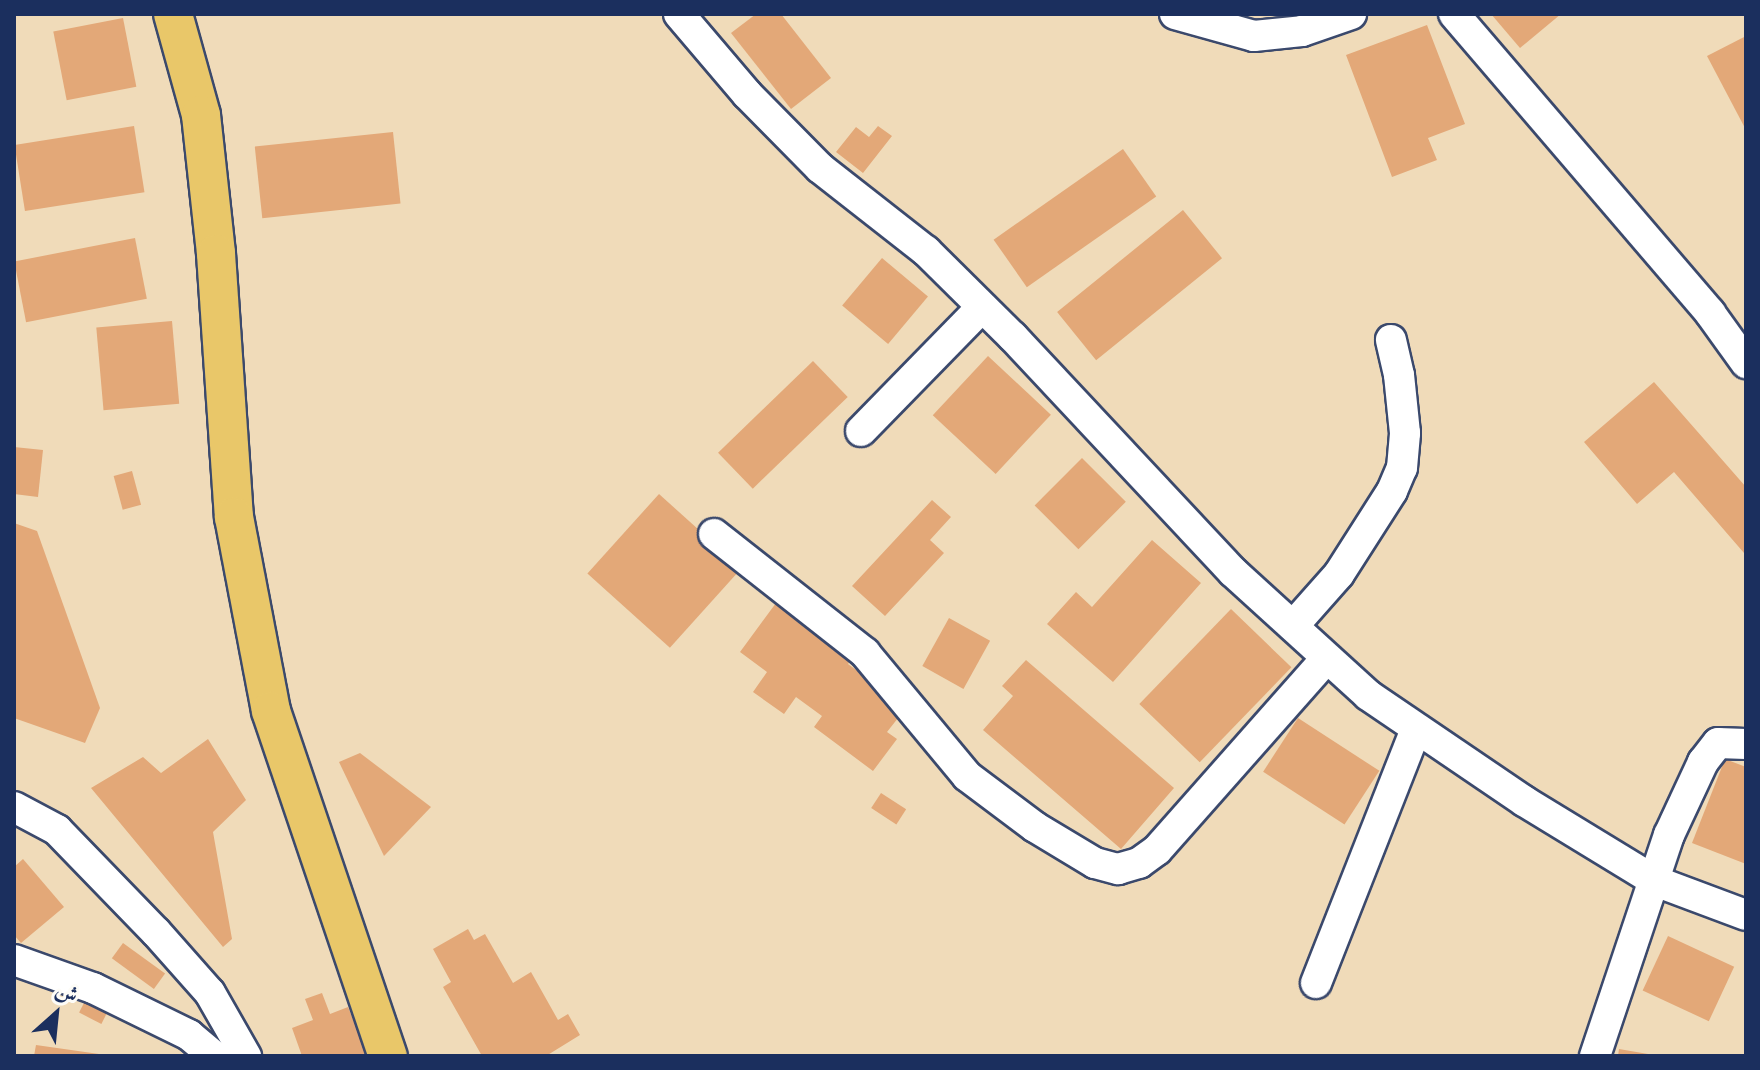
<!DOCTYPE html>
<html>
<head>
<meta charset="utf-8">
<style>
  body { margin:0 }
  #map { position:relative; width:1760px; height:1070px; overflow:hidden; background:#f0dbb9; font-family:Cardo,Amiri,serif }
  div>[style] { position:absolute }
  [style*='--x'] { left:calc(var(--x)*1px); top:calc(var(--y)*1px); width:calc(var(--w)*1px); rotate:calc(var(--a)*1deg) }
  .building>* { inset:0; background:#e3a878; transform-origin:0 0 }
  .roads { filter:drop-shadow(2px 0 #3b496c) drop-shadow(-2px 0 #3b496c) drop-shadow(0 2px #3b496c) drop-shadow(0 -2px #3b496c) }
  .minor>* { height:30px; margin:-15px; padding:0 15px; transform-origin:15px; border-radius:15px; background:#fff }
  .major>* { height:38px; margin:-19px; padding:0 19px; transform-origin:19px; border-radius:19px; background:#e9c769 }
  span { translate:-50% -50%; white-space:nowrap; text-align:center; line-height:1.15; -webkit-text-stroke:6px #fdfcf7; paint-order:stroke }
  .frame { position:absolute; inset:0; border:16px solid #1b2f5e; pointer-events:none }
  .north { position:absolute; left:16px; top:974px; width:80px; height:80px; -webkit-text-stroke:6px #fdfcf7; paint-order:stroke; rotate:27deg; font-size:22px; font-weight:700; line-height:32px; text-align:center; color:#1b2f5e }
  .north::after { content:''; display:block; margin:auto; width:28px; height:36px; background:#1b2f5e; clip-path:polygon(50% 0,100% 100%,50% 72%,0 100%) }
</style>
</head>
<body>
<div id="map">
  <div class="building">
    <i style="clip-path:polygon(756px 14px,781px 14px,831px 78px,791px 109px,731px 33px)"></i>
    <i style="clip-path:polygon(1491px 14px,1561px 14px,1520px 48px)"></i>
    <i style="left:123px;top:18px;width:70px;height:71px;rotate:79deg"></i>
    <i style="clip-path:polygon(1427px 25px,1465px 124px,1428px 138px,1437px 160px,1392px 177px,1346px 55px)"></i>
    <i style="clip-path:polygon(1746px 36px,1746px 130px,1707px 56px)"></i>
    <i style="left:134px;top:126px;width:67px;height:121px;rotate:81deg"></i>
    <i style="clip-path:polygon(878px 126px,892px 136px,863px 173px,836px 152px,856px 127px,869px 137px)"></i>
    <i style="left:393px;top:132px;width:72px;height:139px;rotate:84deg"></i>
    <i style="left:1123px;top:149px;width:58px;height:158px;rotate:55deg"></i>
    <i style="left:1183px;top:210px;width:62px;height:162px;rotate:51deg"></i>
    <i style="left:135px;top:238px;width:62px;height:123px;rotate:79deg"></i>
    <i style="left:882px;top:258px;width:60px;height:62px;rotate:40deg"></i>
    <i style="left:172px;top:321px;width:83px;height:76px;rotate:85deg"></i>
    <i style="left:988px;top:356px;width:86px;height:81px;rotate:43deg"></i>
    <i style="left:813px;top:361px;width:50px;height:132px;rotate:46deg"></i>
    <i style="clip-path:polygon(1654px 382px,1746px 487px,1744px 553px,1674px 472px,1637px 504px,1584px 442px)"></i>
    <i style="clip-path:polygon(14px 447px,43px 450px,38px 497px,14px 494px)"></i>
    <i style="left:1082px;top:458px;width:62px;height:67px;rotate:45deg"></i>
    <i style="left:132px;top:471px;width:35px;height:19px;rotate:75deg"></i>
    <i style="left:659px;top:494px;width:111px;height:107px;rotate:42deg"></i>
    <i style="clip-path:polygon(932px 500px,951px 517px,930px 540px,944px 553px,885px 616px,852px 586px)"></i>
    <i style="clip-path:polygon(14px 523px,37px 531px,100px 708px,85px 743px,14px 718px)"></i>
    <i style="clip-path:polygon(1152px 540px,1201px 583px,1113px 682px,1047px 624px,1076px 592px,1092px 607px)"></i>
    <i style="clip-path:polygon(776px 603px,787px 611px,789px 609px,854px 656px,848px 664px,893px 697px,902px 713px,887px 732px,897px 739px,873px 771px,814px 727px,822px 716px,796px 697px,784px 714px,753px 692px,767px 672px,740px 652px)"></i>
    <i style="left:1231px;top:609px;width:84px;height:132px;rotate:44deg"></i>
    <i style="left:949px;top:618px;width:47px;height:55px;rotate:29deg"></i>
    <i style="clip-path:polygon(1026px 660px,1174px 788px,1121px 849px,983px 730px,1013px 696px,1002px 686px)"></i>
    <i style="left:1298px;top:718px;width:97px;height:64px;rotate:33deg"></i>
    <i style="clip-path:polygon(208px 739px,246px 800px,213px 832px,232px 939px,223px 947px,91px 788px,143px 757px,161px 773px)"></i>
    <i style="clip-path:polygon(360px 753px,431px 807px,384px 856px,339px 762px)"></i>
    <i style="clip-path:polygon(1725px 759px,1746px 767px,1746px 864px,1692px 843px)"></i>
    <i style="left:881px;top:793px;width:30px;height:18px;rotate:33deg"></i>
    <i style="clip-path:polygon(23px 859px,64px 907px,21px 943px,14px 935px,14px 867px)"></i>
    <i style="clip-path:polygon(468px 929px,474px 940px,485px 934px,513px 983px,531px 972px,558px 1020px,568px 1014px,580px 1035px,546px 1056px,482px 1056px,443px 987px,451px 982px,433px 949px)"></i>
    <i style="left:1668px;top:936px;width:73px;height:60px;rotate:25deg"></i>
    <i style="left:123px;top:943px;width:52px;height:19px;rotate:36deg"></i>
    <i style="clip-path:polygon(322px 993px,330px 1014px,348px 1007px,368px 1056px,302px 1056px,292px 1028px,313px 1020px,305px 999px)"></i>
    <i style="left:85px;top:1001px;width:25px;height:13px;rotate:27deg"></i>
    <i style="clip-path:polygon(36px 1045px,99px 1054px,99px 1056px,34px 1056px)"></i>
    <i style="clip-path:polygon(1619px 1049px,1648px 1054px,1647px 1056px,1618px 1056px)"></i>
  </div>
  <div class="roads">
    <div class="minor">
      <i style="--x:679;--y:14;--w:105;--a:49.6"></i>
      <i style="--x:747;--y:94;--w:104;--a:45.4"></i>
      <i style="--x:820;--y:168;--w:135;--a:38.1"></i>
      <i style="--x:926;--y:251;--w:122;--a:44.7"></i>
      <i style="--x:1013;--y:337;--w:322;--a:46.9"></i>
      <i style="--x:1233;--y:572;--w:183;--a:42.3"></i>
      <i style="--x:1368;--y:695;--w:189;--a:34.2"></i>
      <i style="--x:1524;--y:801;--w:153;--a:31.4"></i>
      <i style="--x:1655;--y:881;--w:97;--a:20.5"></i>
      <i style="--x:1175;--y:14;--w:82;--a:15.6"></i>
      <i style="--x:1254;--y:36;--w:48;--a:-5.9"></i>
      <i style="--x:1302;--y:31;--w:52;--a:-19.1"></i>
      <i style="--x:1454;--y:14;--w:394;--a:49.4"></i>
      <i style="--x:1710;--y:313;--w:62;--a:54.2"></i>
      <i style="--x:861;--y:431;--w:173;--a:-45.7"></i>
      <i style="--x:714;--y:534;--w:192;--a:38.2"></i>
      <i style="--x:865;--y:653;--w:160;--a:50.3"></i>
      <i style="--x:967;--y:776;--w:85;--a:36.9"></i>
      <i style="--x:1035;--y:827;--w:70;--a:31"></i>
      <i style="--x:1095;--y:863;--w:24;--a:15"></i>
      <i style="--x:1118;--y:869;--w:22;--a:-16"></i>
      <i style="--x:1139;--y:863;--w:22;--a:-36"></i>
      <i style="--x:1157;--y:850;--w:255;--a:-48.5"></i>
      <i style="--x:1293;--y:626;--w:69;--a:-48.5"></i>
      <i style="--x:1339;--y:574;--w:98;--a:-57.4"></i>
      <i style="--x:1392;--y:491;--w:25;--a:-67"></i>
      <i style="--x:1402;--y:468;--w:35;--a:-85"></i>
      <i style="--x:1405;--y:433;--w:58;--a:-95.9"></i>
      <i style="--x:1399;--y:375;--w:36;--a:-103"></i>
      <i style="--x:14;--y:807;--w:49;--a:28.1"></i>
      <i style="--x:57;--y:830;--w:142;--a:45.9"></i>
      <i style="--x:156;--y:932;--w:81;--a:48.5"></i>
      <i style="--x:210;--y:993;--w:73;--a:60.3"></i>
      <i style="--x:14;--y:960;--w:84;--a:19.5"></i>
      <i style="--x:93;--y:988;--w:107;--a:26.1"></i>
      <i style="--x:189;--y:1035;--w:33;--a:40"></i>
      <i style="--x:1316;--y:983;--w:273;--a:-68.5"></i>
      <i style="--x:1595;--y:1056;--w:233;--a:-71.5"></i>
      <i style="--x:1669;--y:835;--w:81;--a:-65"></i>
      <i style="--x:1703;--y:762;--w:24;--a:-52"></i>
      <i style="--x:1718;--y:743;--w:28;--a:2"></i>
    </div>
    <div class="major">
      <i style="--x:173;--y:14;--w:105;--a:74.5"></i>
      <i style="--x:201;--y:115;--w:140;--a:83.8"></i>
      <i style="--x:216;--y:254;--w:264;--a:86.1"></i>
      <i style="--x:234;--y:517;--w:197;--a:79.2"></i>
      <i style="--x:271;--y:711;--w:364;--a:71.3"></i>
    </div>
  </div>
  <div class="frame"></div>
  <div class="north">ش</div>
</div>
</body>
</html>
